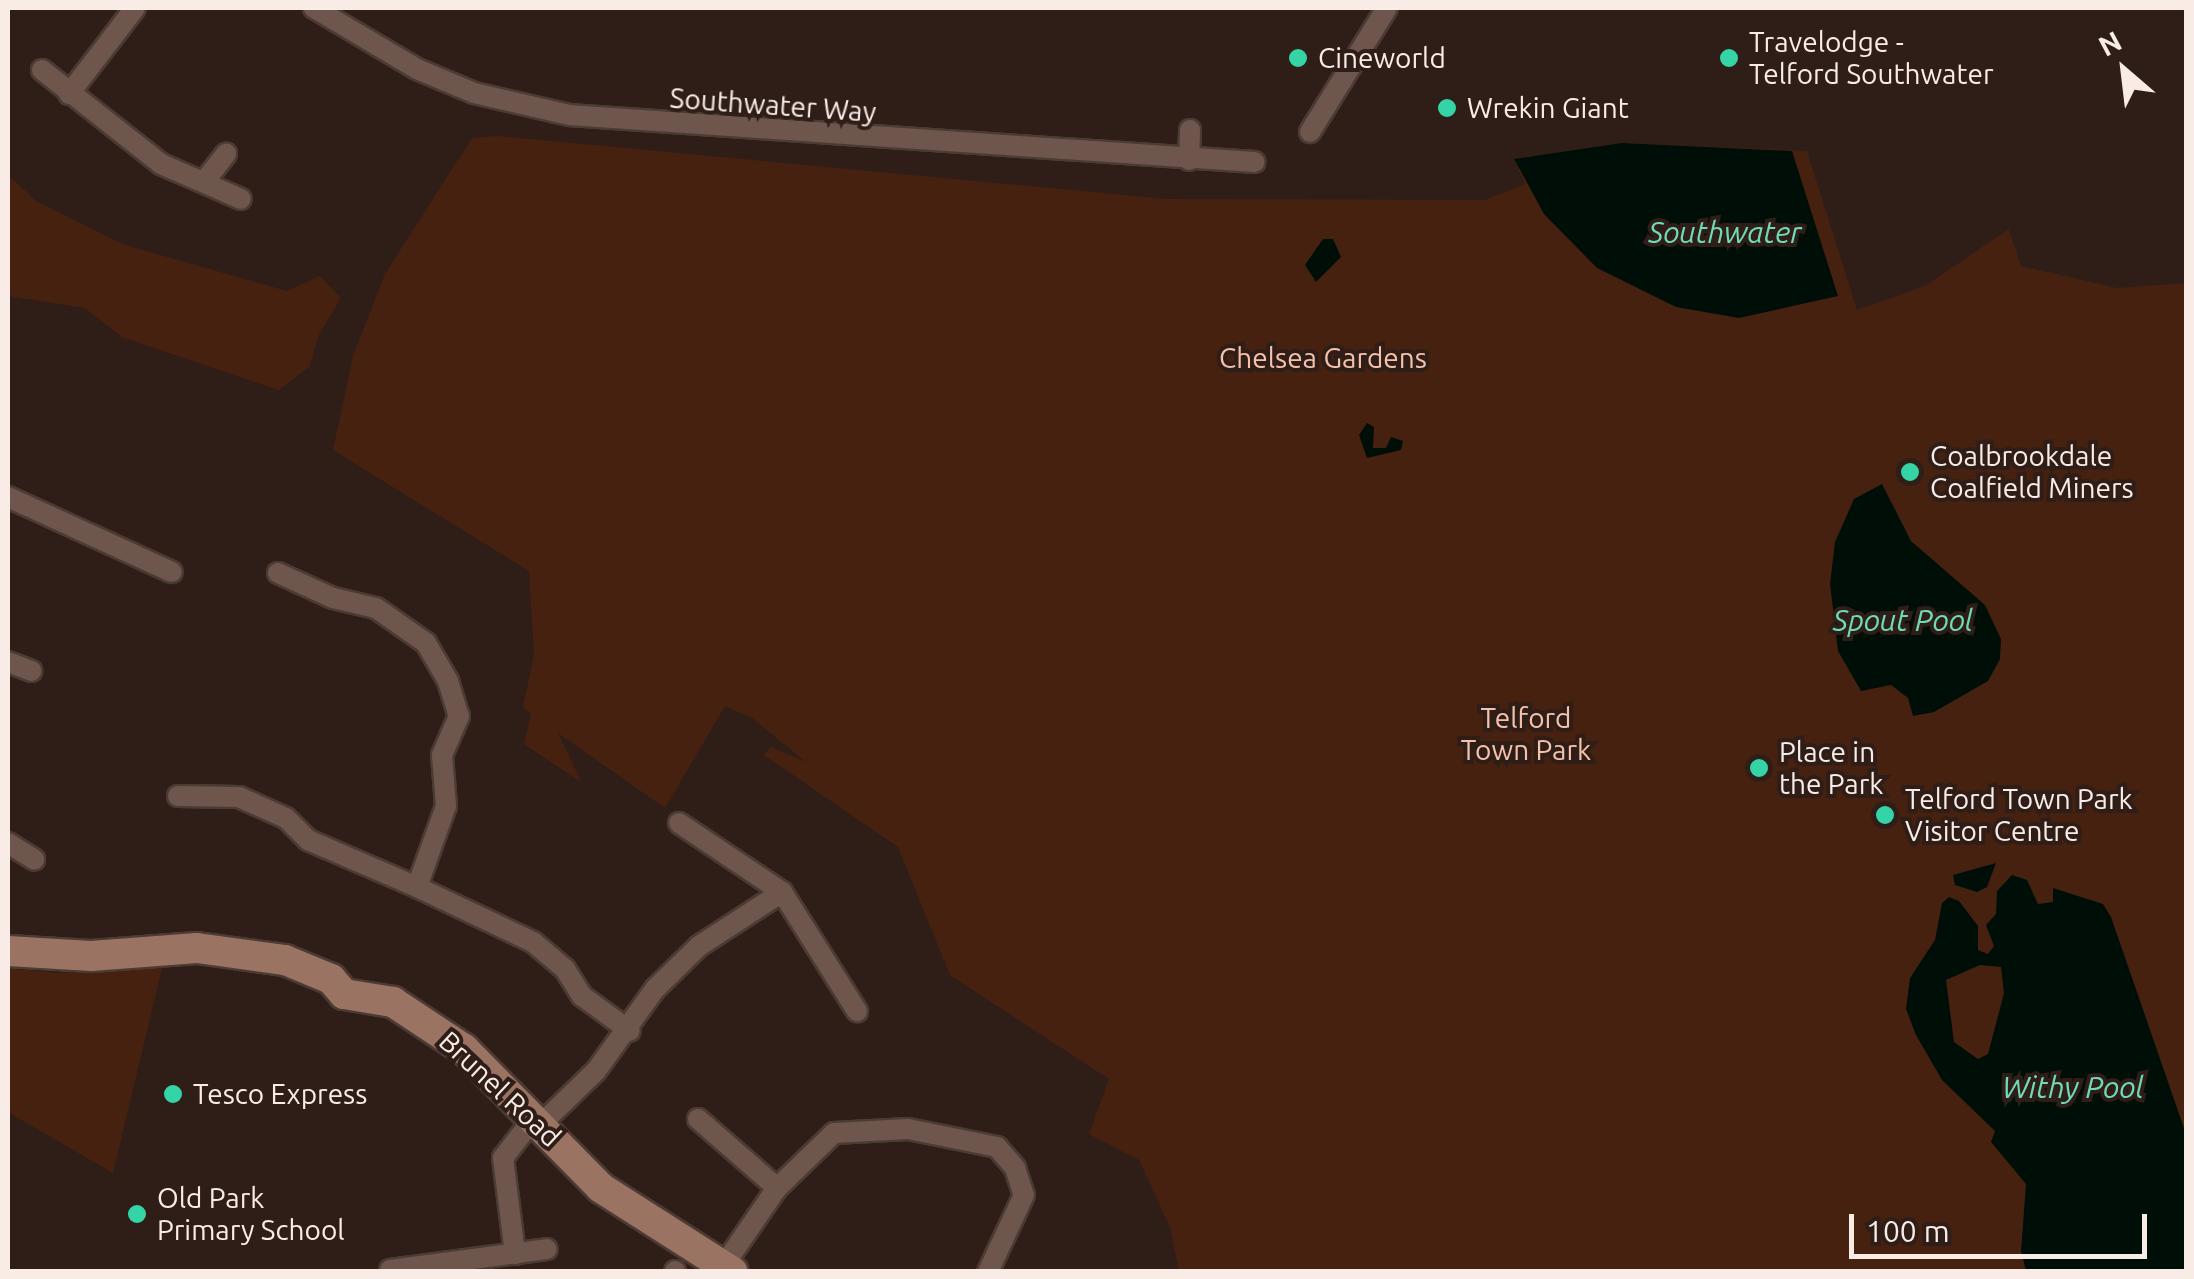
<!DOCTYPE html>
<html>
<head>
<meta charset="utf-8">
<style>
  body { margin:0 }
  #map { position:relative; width:2194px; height:1279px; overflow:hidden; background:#2f1e17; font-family:Ubuntu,sans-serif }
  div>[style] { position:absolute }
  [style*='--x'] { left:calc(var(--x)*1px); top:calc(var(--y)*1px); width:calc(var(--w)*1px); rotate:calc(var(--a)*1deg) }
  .green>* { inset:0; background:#472110 }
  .water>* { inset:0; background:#000e08 }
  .roads { filter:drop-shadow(2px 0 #4b3b34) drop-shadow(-2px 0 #4b3b34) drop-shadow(0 2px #4b3b34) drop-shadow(0 -2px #4b3b34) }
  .street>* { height:20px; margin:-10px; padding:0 10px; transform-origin:10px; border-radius:10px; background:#6f564c }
  .secondary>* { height:30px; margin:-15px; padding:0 15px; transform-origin:15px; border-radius:15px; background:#9b7362 }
  .dots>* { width:28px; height:28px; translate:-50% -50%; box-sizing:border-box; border:5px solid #2f1e17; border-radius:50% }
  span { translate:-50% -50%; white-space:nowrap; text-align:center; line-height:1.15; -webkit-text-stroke:8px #2f1e17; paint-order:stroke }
  .poi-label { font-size:28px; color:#f9ece7 }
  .left { translate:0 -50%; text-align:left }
  .street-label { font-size:28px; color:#f9ece7 }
  .park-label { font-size:28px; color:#f6c1ab }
  .water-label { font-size:30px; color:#6fdbb6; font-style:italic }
  .frame { position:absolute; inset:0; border:10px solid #f9ece7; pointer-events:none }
  .north { position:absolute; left:2074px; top:20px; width:100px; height:100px; -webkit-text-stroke:8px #2f1e17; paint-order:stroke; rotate:332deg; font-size:28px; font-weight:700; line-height:40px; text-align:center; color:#f9ece7 }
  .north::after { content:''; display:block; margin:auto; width:35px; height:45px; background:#f9ece7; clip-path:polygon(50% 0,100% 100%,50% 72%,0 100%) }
  .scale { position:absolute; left:1849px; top:1214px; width:298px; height:45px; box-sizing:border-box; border:5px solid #f9ece7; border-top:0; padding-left:12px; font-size:30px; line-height:35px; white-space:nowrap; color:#f9ece7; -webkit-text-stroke:8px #2f1e17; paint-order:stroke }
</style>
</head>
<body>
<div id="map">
  <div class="green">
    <i style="clip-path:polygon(497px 136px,1167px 199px,1485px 200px,1525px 184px,1514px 159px,1622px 143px,1807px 151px,1857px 310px,1925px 286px,2009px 229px,2021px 266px,2117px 288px,2186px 283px,2186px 1271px,1179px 1271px,1170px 1227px,1139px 1160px,1089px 1134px,1109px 1079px,950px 975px,898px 847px,764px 755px,771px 747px,806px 762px,752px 718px,725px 706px,665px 808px,558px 733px,581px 782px,524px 744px,531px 714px,523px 708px,534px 654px,529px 571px,333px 450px,353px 356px,385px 274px,472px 138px)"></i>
    <i style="clip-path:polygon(8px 175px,37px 202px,125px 245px,287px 291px,320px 276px,341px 298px,318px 336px,310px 366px,279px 390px,122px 337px,85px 308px,8px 296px)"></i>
    <i style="clip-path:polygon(163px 964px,113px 1173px,8px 1112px,8px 968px,56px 973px)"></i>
  </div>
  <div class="water">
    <i style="clip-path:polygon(1622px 143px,1792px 151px,1838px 296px,1739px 318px,1676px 307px,1597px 268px,1544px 214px,1514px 159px)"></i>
    <i style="clip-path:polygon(1323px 239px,1333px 239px,1341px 257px,1316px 282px,1305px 265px)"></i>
    <i style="clip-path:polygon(1367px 423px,1374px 427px,1373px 448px,1386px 448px,1391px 437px,1403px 441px,1401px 450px,1367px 458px,1359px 435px)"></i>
    <i style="clip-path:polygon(1882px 484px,1911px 541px,1985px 605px,2001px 639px,2000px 659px,1988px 681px,1934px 712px,1913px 716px,1908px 698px,1891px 685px,1861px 691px,1838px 651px,1830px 584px,1835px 542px,1854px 499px)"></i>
    <i style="clip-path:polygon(1996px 863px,1987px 887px,1977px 892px,1955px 885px,1953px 875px)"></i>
    <i style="clip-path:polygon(evenodd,2012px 875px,2027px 880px,2038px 904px,2053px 902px,2053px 888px,2103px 904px,2111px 917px,2186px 1134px,2186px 1271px,2026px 1271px,2021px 1251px,2026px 1184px,1991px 1142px,1995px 1131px,1942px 1080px,1916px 1035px,1906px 1009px,1910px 978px,1935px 940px,1942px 903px,1949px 897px,1959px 901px,1978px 926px,1978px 950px,1988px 954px,1994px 946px,1986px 925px,1996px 914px,1997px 891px,2012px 875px,1980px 965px,2001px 967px,2004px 993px,1988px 1054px,1978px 1059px,1954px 1042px,1946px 980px,1980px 965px)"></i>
  </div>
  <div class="roads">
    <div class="street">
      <i style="--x:314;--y:8;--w:120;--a:30.6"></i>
      <i style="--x:417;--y:69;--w:62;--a:22.8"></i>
      <i style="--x:474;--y:93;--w:98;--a:13"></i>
      <i style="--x:569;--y:115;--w:687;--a:3.93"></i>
      <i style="--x:42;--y:70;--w:152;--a:38.3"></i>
      <i style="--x:161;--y:164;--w:87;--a:23.6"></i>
      <i style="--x:69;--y:94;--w:108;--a:-52.5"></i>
      <i style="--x:1310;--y:132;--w:146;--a:-58.2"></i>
      <i style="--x:1189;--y:160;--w:30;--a:-88"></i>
      <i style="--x:204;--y:182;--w:36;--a:-52"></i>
      <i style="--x:8;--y:497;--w:180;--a:24.6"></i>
      <i style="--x:278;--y:573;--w:60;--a:24.4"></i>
      <i style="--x:333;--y:598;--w:44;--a:13.1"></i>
      <i style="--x:376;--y:608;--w:61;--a:35"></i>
      <i style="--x:426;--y:643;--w:44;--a:59.9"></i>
      <i style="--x:448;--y:681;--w:37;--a:73"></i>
      <i style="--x:459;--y:716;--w:43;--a:113.6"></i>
      <i style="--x:442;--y:755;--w:51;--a:85.5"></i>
      <i style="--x:446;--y:806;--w:86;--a:109.7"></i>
      <i style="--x:417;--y:887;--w:128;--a:25.4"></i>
      <i style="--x:533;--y:942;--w:42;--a:40.2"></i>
      <i style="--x:565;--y:969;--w:32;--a:58"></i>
      <i style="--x:582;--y:996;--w:59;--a:36.1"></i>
      <i style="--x:8;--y:662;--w:25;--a:21"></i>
      <i style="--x:178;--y:796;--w:61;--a:0.9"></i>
      <i style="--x:239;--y:797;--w:51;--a:24.1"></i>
      <i style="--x:286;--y:818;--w:31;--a:45"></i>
      <i style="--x:308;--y:840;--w:119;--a:23.3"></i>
      <i style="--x:679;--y:823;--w:124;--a:33.8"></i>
      <i style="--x:782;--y:892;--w:141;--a:57.8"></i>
      <i style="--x:8;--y:843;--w:31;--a:32"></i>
      <i style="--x:698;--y:1119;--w:105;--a:41.1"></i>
      <i style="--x:540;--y:1125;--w:78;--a:-44"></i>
      <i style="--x:596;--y:1071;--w:101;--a:-54.3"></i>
      <i style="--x:655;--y:989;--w:62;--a:-44.3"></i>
      <i style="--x:699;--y:946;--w:99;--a:-33"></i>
      <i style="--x:515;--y:1254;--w:97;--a:-97.1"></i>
      <i style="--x:503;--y:1158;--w:51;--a:-52.2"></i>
      <i style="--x:724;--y:1265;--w:93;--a:-55.5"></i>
      <i style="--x:777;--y:1188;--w:79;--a:-44"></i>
      <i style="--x:834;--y:1133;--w:74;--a:-3.1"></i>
      <i style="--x:908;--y:1129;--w:91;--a:11.4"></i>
      <i style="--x:997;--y:1147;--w:28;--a:49"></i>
      <i style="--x:1015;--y:1168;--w:28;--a:72"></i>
      <i style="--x:1024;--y:1195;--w:85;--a:115.1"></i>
      <i style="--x:390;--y:1270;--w:158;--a:-7.6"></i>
      <i style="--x:675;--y:1272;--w:1;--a:-90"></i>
    </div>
    <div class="secondary">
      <i style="--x:8;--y:951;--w:83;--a:3.4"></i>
      <i style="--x:91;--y:956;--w:106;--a:-4.3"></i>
      <i style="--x:197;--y:948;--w:89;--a:7.8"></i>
      <i style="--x:285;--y:960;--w:50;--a:22.4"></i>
      <i style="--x:331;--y:979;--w:20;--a:49"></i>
      <i style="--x:344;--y:994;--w:50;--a:9.3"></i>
      <i style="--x:393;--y:1002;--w:85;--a:33.5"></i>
      <i style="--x:464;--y:1049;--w:195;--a:45.4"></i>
      <i style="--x:601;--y:1188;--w:156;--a:32.5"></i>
    </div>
  </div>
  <div class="dots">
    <i style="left:1298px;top:58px;background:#35d4a7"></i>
    <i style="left:1729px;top:58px;background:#35d4a7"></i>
    <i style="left:1447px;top:108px;background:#35d4a7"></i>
    <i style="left:1910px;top:472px;background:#35d4a7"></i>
    <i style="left:1759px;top:768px;background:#35d4a7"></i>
    <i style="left:1885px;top:815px;background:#35d4a7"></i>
    <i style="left:173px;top:1094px;background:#35d4a7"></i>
    <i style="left:137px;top:1214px;background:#35d4a7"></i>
  </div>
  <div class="poi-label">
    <span class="left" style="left:1749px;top:58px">Travelodge -<br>Telford Southwater</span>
    <span class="left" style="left:1318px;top:58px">Cineworld</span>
    <span class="left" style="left:1467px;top:108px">Wrekin Giant</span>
    <span class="left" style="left:1930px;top:472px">Coalbrookdale<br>Coalfield Miners</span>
    <span class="left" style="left:1779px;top:768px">Place in<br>the Park</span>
    <span class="left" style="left:1905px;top:815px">Telford Town Park<br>Visitor Centre</span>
    <span class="left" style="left:193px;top:1094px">Tesco Express</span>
    <span class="left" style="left:157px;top:1214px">Old Park<br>Primary School</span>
  </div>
  <div class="street-label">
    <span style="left:773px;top:105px;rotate:4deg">Southwater Way</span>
    <span style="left:500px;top:1089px;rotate:43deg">Brunel Road</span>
  </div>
  <div class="park-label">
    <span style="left:1323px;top:358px">Chelsea Gardens</span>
    <span style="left:1526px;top:734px">Telford<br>Town Park</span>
  </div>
  <div class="water-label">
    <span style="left:1725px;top:232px">Southwater</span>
    <span style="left:1903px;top:620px">Spout Pool</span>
    <span style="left:2073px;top:1087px">Withy Pool</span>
  </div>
  <div class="frame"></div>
  <div class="north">N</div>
  <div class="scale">100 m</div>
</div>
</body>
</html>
